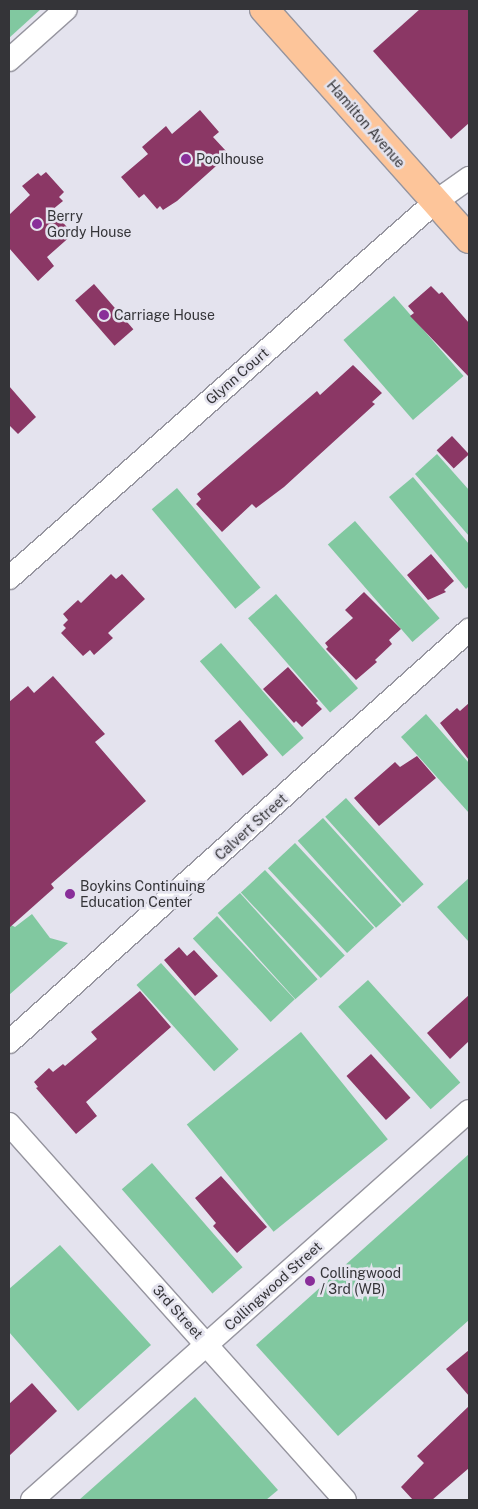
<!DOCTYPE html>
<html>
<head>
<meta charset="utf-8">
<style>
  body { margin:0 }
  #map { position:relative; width:478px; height:1509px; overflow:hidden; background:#e4e3ee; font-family:"Public Sans",sans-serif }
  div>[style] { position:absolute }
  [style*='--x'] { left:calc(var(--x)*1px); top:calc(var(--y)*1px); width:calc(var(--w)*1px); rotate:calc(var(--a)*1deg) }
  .green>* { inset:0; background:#81c8a0; transform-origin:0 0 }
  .building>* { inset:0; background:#8b3765; transform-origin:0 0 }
  .roads { filter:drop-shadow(1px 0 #96959f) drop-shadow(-1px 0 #96959f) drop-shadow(0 1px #96959f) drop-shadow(0 -1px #96959f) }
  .minor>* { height:22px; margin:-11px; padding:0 11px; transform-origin:11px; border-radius:11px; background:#fff }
  .major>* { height:28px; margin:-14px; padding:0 14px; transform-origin:14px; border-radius:14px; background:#fdc59a }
  .dots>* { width:14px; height:14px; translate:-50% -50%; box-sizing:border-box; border:2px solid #e4e3ee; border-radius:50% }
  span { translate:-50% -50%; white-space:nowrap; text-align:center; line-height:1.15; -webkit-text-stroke:5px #e4e3ee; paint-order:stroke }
  .street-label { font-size:14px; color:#343438 }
  .poi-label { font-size:14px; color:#343438 }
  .left { translate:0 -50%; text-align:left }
  .frame { position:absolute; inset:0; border:10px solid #343438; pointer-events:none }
</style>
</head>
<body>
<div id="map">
  <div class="green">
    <i style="clip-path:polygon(9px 9px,41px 9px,9px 38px)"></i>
    <i style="left:394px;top:296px;width:106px;height:67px;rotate:49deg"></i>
    <i style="clip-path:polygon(437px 454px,469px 490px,469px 536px,415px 474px)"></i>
    <i style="clip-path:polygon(413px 477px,469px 544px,469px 586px,466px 589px,389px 497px)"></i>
    <i style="left:177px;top:488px;width:130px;height:33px;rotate:50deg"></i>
    <i style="left:355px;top:521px;width:129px;height:36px;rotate:49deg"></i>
    <i style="left:276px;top:594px;width:125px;height:37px;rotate:49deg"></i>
    <i style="left:221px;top:643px;width:126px;height:28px;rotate:49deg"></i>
    <i style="clip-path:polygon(426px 714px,469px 763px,469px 813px,401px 737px)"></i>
    <i style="left:346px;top:798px;width:116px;height:28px;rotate:48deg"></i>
    <i style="left:323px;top:818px;width:117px;height:34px;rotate:48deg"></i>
    <i style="left:295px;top:843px;width:116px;height:37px;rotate:47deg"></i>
    <i style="left:265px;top:870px;width:117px;height:33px;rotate:47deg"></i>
    <i style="clip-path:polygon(469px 878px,469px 942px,437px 907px)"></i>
    <i style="left:240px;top:893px;width:116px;height:30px;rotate:48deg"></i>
    <i style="clip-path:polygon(32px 914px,50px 938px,68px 943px,9px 995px,9px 924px,15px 927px)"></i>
    <i style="left:217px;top:916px;width:114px;height:33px;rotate:47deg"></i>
    <i style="left:161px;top:963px;width:116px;height:33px;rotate:48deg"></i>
    <i style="left:368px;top:980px;width:138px;height:40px;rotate:48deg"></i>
    <i style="left:301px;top:1032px;width:138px;height:147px;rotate:51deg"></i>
    <i style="clip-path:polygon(469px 1154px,469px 1320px,338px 1436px,256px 1345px)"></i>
    <i style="left:152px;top:1163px;width:138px;height:40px;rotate:49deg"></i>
    <i style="clip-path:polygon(60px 1245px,151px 1345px,78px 1411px,9px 1332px,9px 1289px)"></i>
    <i style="clip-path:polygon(195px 1397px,278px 1490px,266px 1500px,79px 1500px)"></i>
  </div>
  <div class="building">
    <i style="clip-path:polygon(420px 9px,469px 9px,469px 123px,451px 139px,373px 51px)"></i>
    <i style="clip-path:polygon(200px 110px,219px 132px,213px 137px,226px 151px,222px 154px,225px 158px,177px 201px,163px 210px,160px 206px,157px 209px,144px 194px,139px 198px,121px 177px,148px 154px,142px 147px,166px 126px,172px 134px)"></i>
    <i style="clip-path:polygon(46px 172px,64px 192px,59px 197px,63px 201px,52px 210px,73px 234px,47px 257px,54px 266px,38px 281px,9px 248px,9px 215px,30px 195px,22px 186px,38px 173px,41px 176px)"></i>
    <i style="left:94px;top:284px;width:60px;height:25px;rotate:49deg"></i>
    <i style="clip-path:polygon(431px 286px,439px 294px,442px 292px,469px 323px,469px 377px,410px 316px,414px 313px,408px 306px)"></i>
    <i style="clip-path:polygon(353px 365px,382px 393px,372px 402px,375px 404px,284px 487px,256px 508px,252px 504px,222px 532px,196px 504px,201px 499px,197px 494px,317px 391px,320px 395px)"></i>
    <i style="clip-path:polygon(9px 386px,36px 417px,18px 434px,9px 425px)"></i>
    <i style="left:452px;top:436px;width:25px;height:21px;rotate:47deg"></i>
    <i style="clip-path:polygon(431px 554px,454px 581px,444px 590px,446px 592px,428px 600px,407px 575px)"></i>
    <i style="clip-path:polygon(111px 574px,116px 579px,122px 574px,145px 599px,108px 633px,113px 638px,94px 655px,90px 650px,83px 656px,61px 633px,66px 628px,63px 625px,68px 620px,63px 614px,78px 600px,81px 603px)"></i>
    <i style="clip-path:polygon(364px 592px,401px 629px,389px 640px,392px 644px,375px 660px,377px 662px,356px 680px,326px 649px,328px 647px,325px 643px,353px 618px,345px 610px)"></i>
    <i style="clip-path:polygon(288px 667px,318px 701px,316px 703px,322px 709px,302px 727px,296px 721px,294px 723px,263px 689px)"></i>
    <i style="clip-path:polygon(53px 676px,105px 734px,95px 742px,146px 801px,51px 884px,54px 888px,9px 928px,9px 702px,28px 686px,34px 693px)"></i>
    <i style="clip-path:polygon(469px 703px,469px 760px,440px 723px,457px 708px,460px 711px)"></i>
    <i style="left:240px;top:720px;width:45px;height:33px;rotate:51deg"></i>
    <i style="clip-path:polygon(417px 756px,436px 778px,379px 826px,354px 798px,395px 762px,400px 767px)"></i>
    <i style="clip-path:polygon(179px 947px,187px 956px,194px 950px,218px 976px,195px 996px,164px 960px)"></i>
    <i style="clip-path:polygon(140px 991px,171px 1027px,86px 1102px,97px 1116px,76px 1134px,36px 1088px,38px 1087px,34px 1082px,49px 1068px,53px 1072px,63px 1064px,65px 1066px,97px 1039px,91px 1032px)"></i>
    <i style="clip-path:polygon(469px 995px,469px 1041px,450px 1059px,427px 1033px)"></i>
    <i style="left:371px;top:1054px;width:59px;height:33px;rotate:48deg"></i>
    <i style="clip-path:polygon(221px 1176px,267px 1227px,237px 1253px,213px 1226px,216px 1223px,195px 1198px)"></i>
    <i style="clip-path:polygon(469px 1350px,469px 1396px,446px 1369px)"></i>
    <i style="clip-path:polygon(32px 1383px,57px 1411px,9px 1456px,9px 1404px)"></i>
    <i style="clip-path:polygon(469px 1406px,469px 1468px,432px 1500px,413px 1500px,401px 1487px,424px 1463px,417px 1456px)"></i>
  </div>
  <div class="roads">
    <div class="minor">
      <i style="--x:9;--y:60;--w:76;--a:-41.8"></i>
      <i style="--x:9;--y:578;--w:568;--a:-41.43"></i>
      <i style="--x:435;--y:202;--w:42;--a:-35.2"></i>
      <i style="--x:9;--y:1042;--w:618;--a:-41.85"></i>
      <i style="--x:9;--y:1124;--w:504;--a:48.22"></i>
      <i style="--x:32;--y:1500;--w:585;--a:-41.67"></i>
    </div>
    <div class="major">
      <i style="--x:264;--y:9;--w:308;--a:48.3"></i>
    </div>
  </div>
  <div class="dots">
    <i style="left:186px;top:159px;background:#892e99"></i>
    <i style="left:37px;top:224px;background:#892e99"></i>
    <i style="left:104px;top:315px;background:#892e99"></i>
    <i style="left:70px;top:894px;background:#892e99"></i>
    <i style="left:310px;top:1281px;background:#892e99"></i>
  </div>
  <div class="street-label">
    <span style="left:366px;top:124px;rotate:49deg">Hamilton Avenue</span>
    <span style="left:237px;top:376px;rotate:-41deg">Glynn Court</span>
    <span style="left:251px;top:827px;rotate:-42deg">Calvert Street</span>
    <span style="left:273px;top:1286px;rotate:-42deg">Collingwood Street</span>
    <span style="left:178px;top:1312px;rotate:48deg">3rd Street</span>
  </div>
  <div class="poi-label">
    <span class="left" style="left:196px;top:159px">Poolhouse</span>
    <span class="left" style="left:47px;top:224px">Berry<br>Gordy House</span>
    <span class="left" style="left:114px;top:315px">Carriage House</span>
    <span class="left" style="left:80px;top:894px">Boykins Continuing<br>Education Center</span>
    <span class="left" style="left:320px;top:1281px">Collingwood<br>/ 3rd (WB)</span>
  </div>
  <div class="frame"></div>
</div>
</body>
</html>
